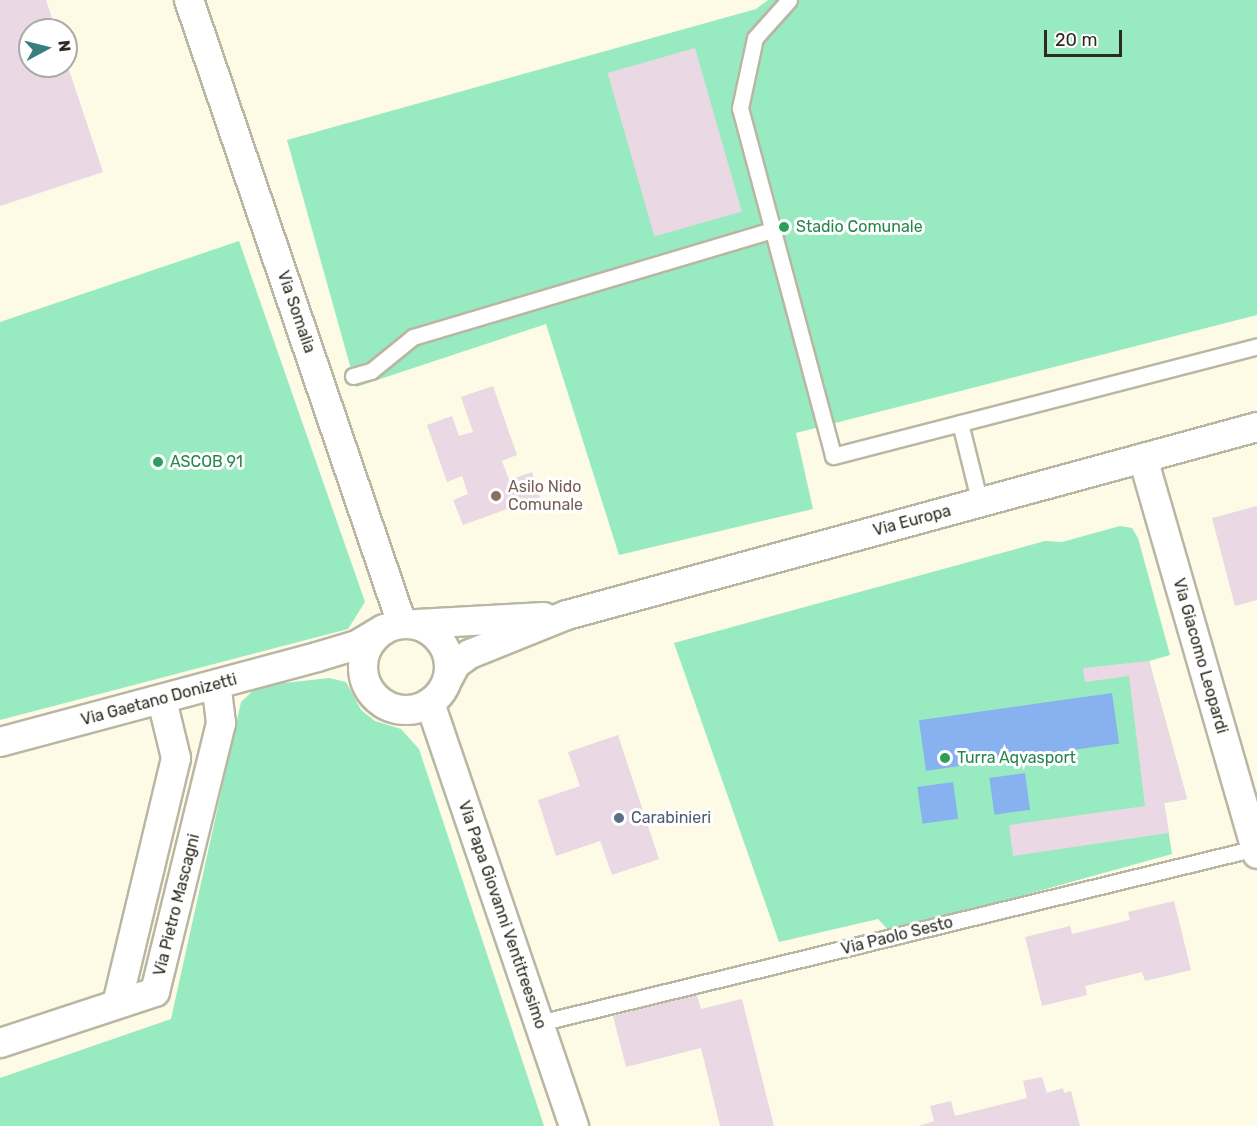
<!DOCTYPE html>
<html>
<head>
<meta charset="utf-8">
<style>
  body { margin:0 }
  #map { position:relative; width:1257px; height:1126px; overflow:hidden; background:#fdfae6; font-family:Rubik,sans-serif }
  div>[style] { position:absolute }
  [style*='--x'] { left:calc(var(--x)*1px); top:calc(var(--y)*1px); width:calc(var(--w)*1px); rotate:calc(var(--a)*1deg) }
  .green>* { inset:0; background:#98eac0 }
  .water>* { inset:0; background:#88b1f0; transform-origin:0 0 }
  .building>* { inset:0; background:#ead8e5; transform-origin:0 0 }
  .roads { filter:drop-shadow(2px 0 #b9b6a3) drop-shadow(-2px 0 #b9b6a3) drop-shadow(0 2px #b9b6a3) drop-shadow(0 -2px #b9b6a3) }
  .lane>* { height:15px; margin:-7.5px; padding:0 7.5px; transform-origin:7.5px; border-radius:7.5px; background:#fff }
  .street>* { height:28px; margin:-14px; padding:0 14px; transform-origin:14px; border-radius:14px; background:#fff }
  .street>.ring { margin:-14px; padding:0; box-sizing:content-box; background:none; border:28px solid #fff; border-radius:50% }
  .dots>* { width:16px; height:16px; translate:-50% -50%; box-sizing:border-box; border:3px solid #fff; border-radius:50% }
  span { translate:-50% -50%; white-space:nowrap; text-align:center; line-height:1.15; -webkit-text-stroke:6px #fff; paint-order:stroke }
  .leisure-label { font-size:16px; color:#27864d }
  .left { translate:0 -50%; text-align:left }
  .street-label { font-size:16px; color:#2c2b23 }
  .education-label { font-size:16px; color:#785e54 }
  .service-label { font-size:16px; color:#4e5e75 }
  .north { position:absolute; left:18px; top:18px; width:60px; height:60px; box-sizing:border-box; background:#fff; border:2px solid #abaaa7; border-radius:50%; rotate:83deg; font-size:16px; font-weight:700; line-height:24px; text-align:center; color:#2c2b23 }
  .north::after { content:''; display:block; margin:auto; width:21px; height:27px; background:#377f7e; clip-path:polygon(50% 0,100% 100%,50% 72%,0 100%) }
  .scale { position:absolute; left:1044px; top:30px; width:78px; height:27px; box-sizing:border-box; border:3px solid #2c2b23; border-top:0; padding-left:8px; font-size:18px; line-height:21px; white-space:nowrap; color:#2c2b23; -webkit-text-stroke:4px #fff; paint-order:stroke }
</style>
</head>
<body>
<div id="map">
  <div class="green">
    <i style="clip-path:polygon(768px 0,1257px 0,1257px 315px,796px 433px,813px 509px,619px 555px,546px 324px,356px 387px,287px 140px,756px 9px)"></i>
    <i style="clip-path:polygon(239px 241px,365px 602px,348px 629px,0 720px,0 322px)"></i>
    <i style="clip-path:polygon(1120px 526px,1132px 528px,1138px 538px,1170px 655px,1149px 661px,1187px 799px,1164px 803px,1172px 854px,890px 932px,878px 919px,779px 942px,674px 643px,1045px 541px,1062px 542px)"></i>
    <i style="clip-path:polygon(329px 678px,346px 682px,361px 710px,375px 721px,401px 729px,419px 749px,544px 1126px,0 1126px,0 1078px,171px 1019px,241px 702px,258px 686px)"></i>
  </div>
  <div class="water">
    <i style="left:1112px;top:693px;width:51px;height:195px;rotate:82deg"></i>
    <i style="left:1025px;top:773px;width:37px;height:36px;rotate:82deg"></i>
    <i style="left:953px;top:782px;width:37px;height:36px;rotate:82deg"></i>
  </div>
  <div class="building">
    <i style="clip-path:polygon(0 0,46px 0,56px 30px,30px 30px,30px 66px,66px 66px,66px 61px,103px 172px,0 206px)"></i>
    <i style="left:695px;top:48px;width:170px;height:91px;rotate:74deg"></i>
    <i style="clip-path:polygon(493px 386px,517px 455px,502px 461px,509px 480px,532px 472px,540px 497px,463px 525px,453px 500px,468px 494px,462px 476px,447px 482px,427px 425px,452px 416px,459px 436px,473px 432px,461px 397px)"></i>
    <i style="clip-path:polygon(1257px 506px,1257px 600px,1235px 606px,1212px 518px)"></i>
    <i style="clip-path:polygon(1149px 661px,1187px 799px,1164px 803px,1169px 833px,1013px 856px,1009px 825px,1145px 806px,1129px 676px,1085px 682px,1083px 668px)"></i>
    <i style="clip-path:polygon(618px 735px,659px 859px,612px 875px,600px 841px,556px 856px,538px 800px,580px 786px,568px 752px)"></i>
    <i style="clip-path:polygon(1174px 901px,1191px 970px,1145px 981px,1142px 972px,1085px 986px,1087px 995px,1042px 1006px,1025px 937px,1070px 926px,1072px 934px,1130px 920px,1128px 912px)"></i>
    <i style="clip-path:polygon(697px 995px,701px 1009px,742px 999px,774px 1126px,720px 1126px,701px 1048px,626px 1067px,613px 1016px)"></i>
    <i style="clip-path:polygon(1042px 1077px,1047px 1093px,1063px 1088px,1064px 1093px,1071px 1091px,1080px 1126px,919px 1126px,934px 1121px,930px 1106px,951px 1101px,955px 1116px,1027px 1098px,1023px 1081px)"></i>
  </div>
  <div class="roads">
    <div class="lane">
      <i style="--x:789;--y:0;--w:51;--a:131.8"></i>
      <i style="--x:755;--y:38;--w:72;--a:102.1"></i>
      <i style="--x:740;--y:108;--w:360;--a:75"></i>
      <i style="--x:833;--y:456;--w:438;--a:-14.5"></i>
      <i style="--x:353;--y:376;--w:19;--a:-16"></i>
      <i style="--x:371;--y:371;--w:54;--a:-39"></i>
      <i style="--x:413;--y:337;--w:376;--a:-16.6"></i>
      <i style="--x:960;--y:423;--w:82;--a:76"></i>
      <i style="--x:539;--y:1023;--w:738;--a:-13.72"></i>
    </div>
    <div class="street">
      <i style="--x:189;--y:0;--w:659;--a:71.15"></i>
      <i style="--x:1143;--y:458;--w:412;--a:73.9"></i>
      <i class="ring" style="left:363px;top:624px;width:58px;height:58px"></i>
      <i style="--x:417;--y:624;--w:127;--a:-3.2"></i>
      <i style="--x:449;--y:677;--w:15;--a:-62"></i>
      <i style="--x:456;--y:664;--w:17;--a:-36"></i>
      <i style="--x:470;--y:654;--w:105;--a:-21.9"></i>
      <i style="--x:567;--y:615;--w:715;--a:-15.24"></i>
      <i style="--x:430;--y:703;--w:447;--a:71.2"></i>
      <i style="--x:0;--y:742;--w:328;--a:-15"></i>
      <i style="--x:317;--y:657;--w:42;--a:-16.7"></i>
      <i style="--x:357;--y:645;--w:31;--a:-31"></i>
      <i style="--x:117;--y:1004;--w:253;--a:-76.5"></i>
      <i style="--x:176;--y:758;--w:60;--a:-103.6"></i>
      <i style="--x:0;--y:1043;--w:163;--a:-18.2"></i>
      <i style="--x:155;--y:992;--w:277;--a:-76.2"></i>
      <i style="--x:221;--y:723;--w:38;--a:-97"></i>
    </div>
  </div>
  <div class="dots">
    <i style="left:784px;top:227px;background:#2e9e5b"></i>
    <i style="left:158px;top:462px;background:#2e9e5b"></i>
    <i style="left:496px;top:496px;background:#8d6e63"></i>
    <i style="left:945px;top:758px;background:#2e9e5b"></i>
    <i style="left:619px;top:818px;background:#5c6f8a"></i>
  </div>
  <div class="leisure-label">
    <span class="left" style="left:796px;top:227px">Stadio Comunale</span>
    <span class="left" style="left:170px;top:462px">ASCOB 91</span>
    <span class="left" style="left:957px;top:758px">Turra Aqvasport</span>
  </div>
  <div class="street-label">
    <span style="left:296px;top:312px;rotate:71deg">Via Somalia</span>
    <span style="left:912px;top:521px;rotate:-15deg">Via Europa</span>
    <span style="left:1200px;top:656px;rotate:74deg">Via Giacomo Leopardi</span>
    <span style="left:159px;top:700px;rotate:-15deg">Via Gaetano Donizetti</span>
    <span style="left:177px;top:905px;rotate:-76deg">Via Pietro Mascagni</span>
    <span style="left:502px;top:915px;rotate:71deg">Via Papa Giovanni Ventitreesimo</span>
    <span style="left:897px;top:936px;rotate:-14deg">Via Paolo Sesto</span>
  </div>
  <div class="education-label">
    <span class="left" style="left:508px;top:496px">Asilo Nido<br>Comunale</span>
  </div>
  <div class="service-label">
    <span class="left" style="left:631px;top:818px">Carabinieri</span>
  </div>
  <div class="north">N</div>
  <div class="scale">20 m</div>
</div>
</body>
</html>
